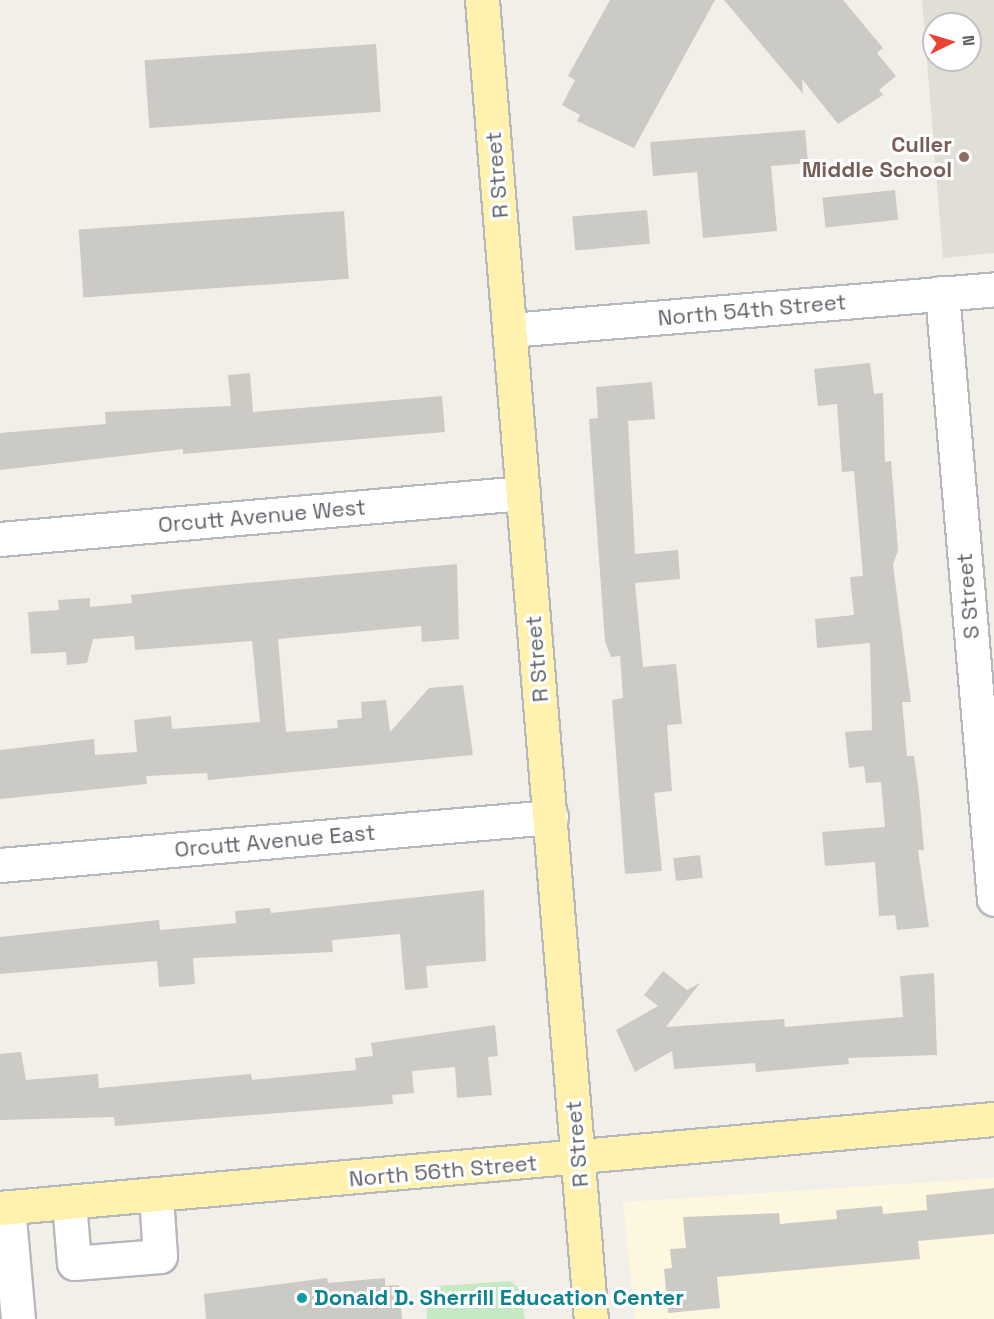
<!DOCTYPE html>
<html>
<head>
<meta charset="utf-8">
<style>
  body { margin:0 }
  #map { position:relative; width:994px; height:1319px; overflow:hidden; background:#f1efe8; font-family:"Space Grotesk",sans-serif }
  div>[style] { position:absolute }
  [style*='--x'] { left:calc(var(--x)*1px); top:calc(var(--y)*1px); width:calc(var(--w)*1px); rotate:calc(var(--a)*1deg) }
  .commercial>* { inset:0; background:#fef7e0 }
  .education>* { inset:0; background:#e1ded6 }
  .green>* { inset:0; background:#c5e8c5 }
  .building>* { inset:0; background:#cccac5; transform-origin:0 0 }
  .roads { filter:drop-shadow(2px 0 #b5b8bc) drop-shadow(-2px 0 #b5b8bc) drop-shadow(0 2px #b5b8bc) drop-shadow(0 -2px #b5b8bc) }
  .minor>* { height:33px; margin:-16.5px; padding:0 16.5px; transform-origin:16.5px; border-radius:16.5px; background:#fff }
  .major>* { height:33px; margin:-16.5px; padding:0 16.5px; transform-origin:16.5px; border-radius:16.5px; background:#fff2af }
  .dots>* { width:16px; height:16px; translate:-50% -50%; box-sizing:border-box; border:3px solid #fff; border-radius:50% }
  span { translate:-50% -50%; white-space:nowrap; text-align:center; line-height:1.15; -webkit-text-stroke:6px #fff; paint-order:stroke }
  .education-label { font-size:22px; color:#785e54; font-weight:700 }
  .right { translate:-100% -50%; text-align:right }
  .street-label { font-size:22px; color:#5f6368 }
  .culture-label { font-size:22px; color:#0d838f; font-weight:700 }
  .left { translate:0 -50%; text-align:left }
  .north { position:absolute; left:922px; top:12px; width:60px; height:60px; box-sizing:border-box; background:#fff; border:2px solid #bfc1c3; border-radius:50%; rotate:85deg; font-size:16px; font-weight:700; line-height:24px; text-align:center; color:#5f6368 }
  .north::after { content:''; display:block; margin:auto; width:21px; height:27px; background:#ea4335; clip-path:polygon(50% 0,100% 100%,50% 72%,0 100%) }
</style>
</head>
<body>
<div id="map">
  <div class="commercial">
    <i style="clip-path:polygon(994px 1178px,994px 1319px,635px 1319px,623px 1202px)"></i>
  </div>
  <div class="education">
    <i style="clip-path:polygon(evenodd,922px 0,994px 0,994px 253px,943px 258px,922px 0,934px 24px,970px 24px,970px 60px,934px 60px,934px 24px)"></i>
  </div>
  <div class="green">
    <i style="clip-path:polygon(510px 1281px,520px 1289px,525px 1319px,427px 1319px,426px 1301px,438px 1286px)"></i>
  </div>
  <div class="building">
    <i style="clip-path:polygon(610px 0,715px 0,634px 148px,577px 121px,580px 115px,562px 105px,575px 80px,568px 76px)"></i>
    <i style="clip-path:polygon(724px 0,843px 0,883px 48px,877px 53px,896px 76px,879px 90px,883px 95px,838px 124px,802px 79px,803px 94px)"></i>
    <i style="left:376px;top:44px;width:68px;height:232px;rotate:86deg"></i>
    <i style="clip-path:polygon(805px 130px,808px 163px,771px 166px,777px 231px,703px 238px,697px 172px,653px 176px,650px 142px)"></i>
    <i style="left:895px;top:190px;width:30px;height:73px;rotate:84deg"></i>
    <i style="left:647px;top:210px;width:34px;height:75px;rotate:85deg"></i>
    <i style="left:344px;top:211px;width:68px;height:266px;rotate:86deg"></i>
    <i style="clip-path:polygon(870px 363px,874px 394px,883px 393px,885px 462px,891px 461px,898px 550px,893px 565px,911px 702px,902px 702px,907px 756px,914px 756px,919px 793px,924px 850px,918px 850px,929px 927px,897px 930px,895px 915px,879px 916px,875px 862px,825px 866px,822px 832px,885px 827px,881px 782px,866px 783px,864px 766px,849px 768px,845px 732px,872px 730px,870px 643px,817px 648px,815px 619px,854px 615px,850px 577px,863px 576px,854px 471px,842px 472px,837px 404px,818px 406px,814px 369px)"></i>
    <i style="clip-path:polygon(250px 373px,253px 412px,442px 396px,445px 432px,183px 454px,183px 449px,0 470px,0 433px,106px 424px,105px 412px,231px 406px,228px 375px)"></i>
    <i style="clip-path:polygon(652px 382px,655px 419px,628px 421px,635px 554px,678px 550px,680px 579px,635px 583px,643px 667px,676px 664px,682px 724px,667px 725px,672px 791px,654px 793px,662px 871px,625px 874px,612px 700px,623px 698px,620px 656px,611px 657px,605px 642px,589px 419px,598px 418px,596px 387px)"></i>
    <i style="clip-path:polygon(457px 564px,459px 639px,422px 642px,421px 626px,278px 639px,286px 732px,338px 728px,337px 720px,362px 718px,361px 702px,386px 700px,390px 732px,429px 688px,463px 685px,473px 755px,208px 780px,207px 773px,146px 776px,147px 784px,0 799px,0 750px,94px 739px,95px 755px,137px 752px,134px 720px,171px 716px,172px 729px,260px 722px,252px 641px,135px 650px,134px 636px,93px 639px,87px 663px,67px 665px,66px 652px,31px 654px,28px 612px,59px 610px,58px 600px,90px 598px,90px 607px,132px 603px,131px 595px,204px 587px)"></i>
    <i style="left:700px;top:855px;width:23px;height:27px;rotate:83deg"></i>
    <i style="clip-path:polygon(484px 890px,486px 961px,426px 966px,428px 988px,405px 990px,400px 934px,332px 940px,333px 952px,193px 958px,195px 984px,159px 987px,157px 961px,0 974px,0 937px,159px 920px,160px 930px,206px 926px,236px 923px,235px 911px,270px 908px,271px 913px)"></i>
    <i style="clip-path:polygon(663px 971px,687px 990px,700px 983px,666px 1027px,784px 1019px,785px 1027px,903px 1017px,900px 976px,934px 973px,937px 1055px,848px 1058px,849px 1064px,756px 1072px,755px 1063px,674px 1069px,672px 1051px,635px 1072px,616px 1030px,658px 1006px,644px 995px)"></i>
    <i style="clip-path:polygon(495px 1025px,498px 1056px,488px 1057px,492px 1095px,457px 1098px,455px 1067px,412px 1071px,414px 1093px,392px 1095px,393px 1104px,115px 1126px,114px 1117px,0 1120px,0 1054px,21px 1052px,26px 1080px,98px 1074px,99px 1088px,251px 1074px,252px 1080px,356px 1070px,355px 1058px,373px 1056px,371px 1043px)"></i>
    <i style="clip-path:polygon(994px 1188px,994px 1234px,918px 1241px,920px 1259px,717px 1277px,720px 1308px,668px 1313px,664px 1269px,672px 1268px,670px 1249px,686px 1248px,683px 1217px,779px 1213px,780px 1224px,837px 1219px,836px 1210px,882px 1206px,883px 1214px,927px 1210px,926px 1195px)"></i>
    <i style="clip-path:polygon(327px 1278px,328px 1283px,385px 1278px,385px 1286px,399px 1285px,402px 1319px,206px 1319px,204px 1294px)"></i>
  </div>
  <div class="roads">
    <div class="minor">
      <i style="--x:942;--y:293;--w:608;--a:85.1"></i>
      <i style="--x:510;--y:330;--w:486;--a:-4.8"></i>
      <i style="--x:0;--y:539;--w:525;--a:-5.03"></i>
      <i style="--x:0;--y:865;--w:553;--a:-4.98"></i>
      <i style="--x:69;--y:1202;--w:61;--a:85.3"></i>
      <i style="--x:74;--y:1263;--w:86;--a:-4.7"></i>
      <i style="--x:160;--y:1256;--w:61;--a:-93.8"></i>
      <i style="--x:8;--y:1207;--w:112;--a:84.9"></i>
    </div>
    <div class="major">
      <i style="--x:482;--y:0;--w:1323;--a:85.28"></i>
      <i style="--x:0;--y:1208;--w:998;--a:-5.12"></i>
    </div>
  </div>
  <div class="dots">
    <i style="left:964px;top:157px;background:#8d6e63"></i>
    <i style="left:302px;top:1298px;background:#0f9aa8"></i>
  </div>
  <div class="education-label">
    <span class="right" style="left:952px;top:157px">Culler<br>Middle School</span>
  </div>
  <div class="street-label">
    <span style="left:497px;top:175px;rotate:-95deg">R Street</span>
    <span style="left:752px;top:310px;rotate:-5deg">North 54th Street</span>
    <span style="left:262px;top:516px;rotate:-5deg">Orcutt Avenue West</span>
    <span style="left:968px;top:596px;rotate:-95deg">S Street</span>
    <span style="left:537px;top:659px;rotate:-95deg">R Street</span>
    <span style="left:275px;top:841px;rotate:-5deg">Orcutt Avenue East</span>
    <span style="left:577px;top:1144px;rotate:-95deg">R Street</span>
    <span style="left:443px;top:1171px;rotate:-5deg">North 56th Street</span>
  </div>
  <div class="culture-label">
    <span class="left" style="left:314px;top:1298px">Donald D. Sherrill Education Center</span>
  </div>
  <div class="north">N</div>
</div>
</body>
</html>
